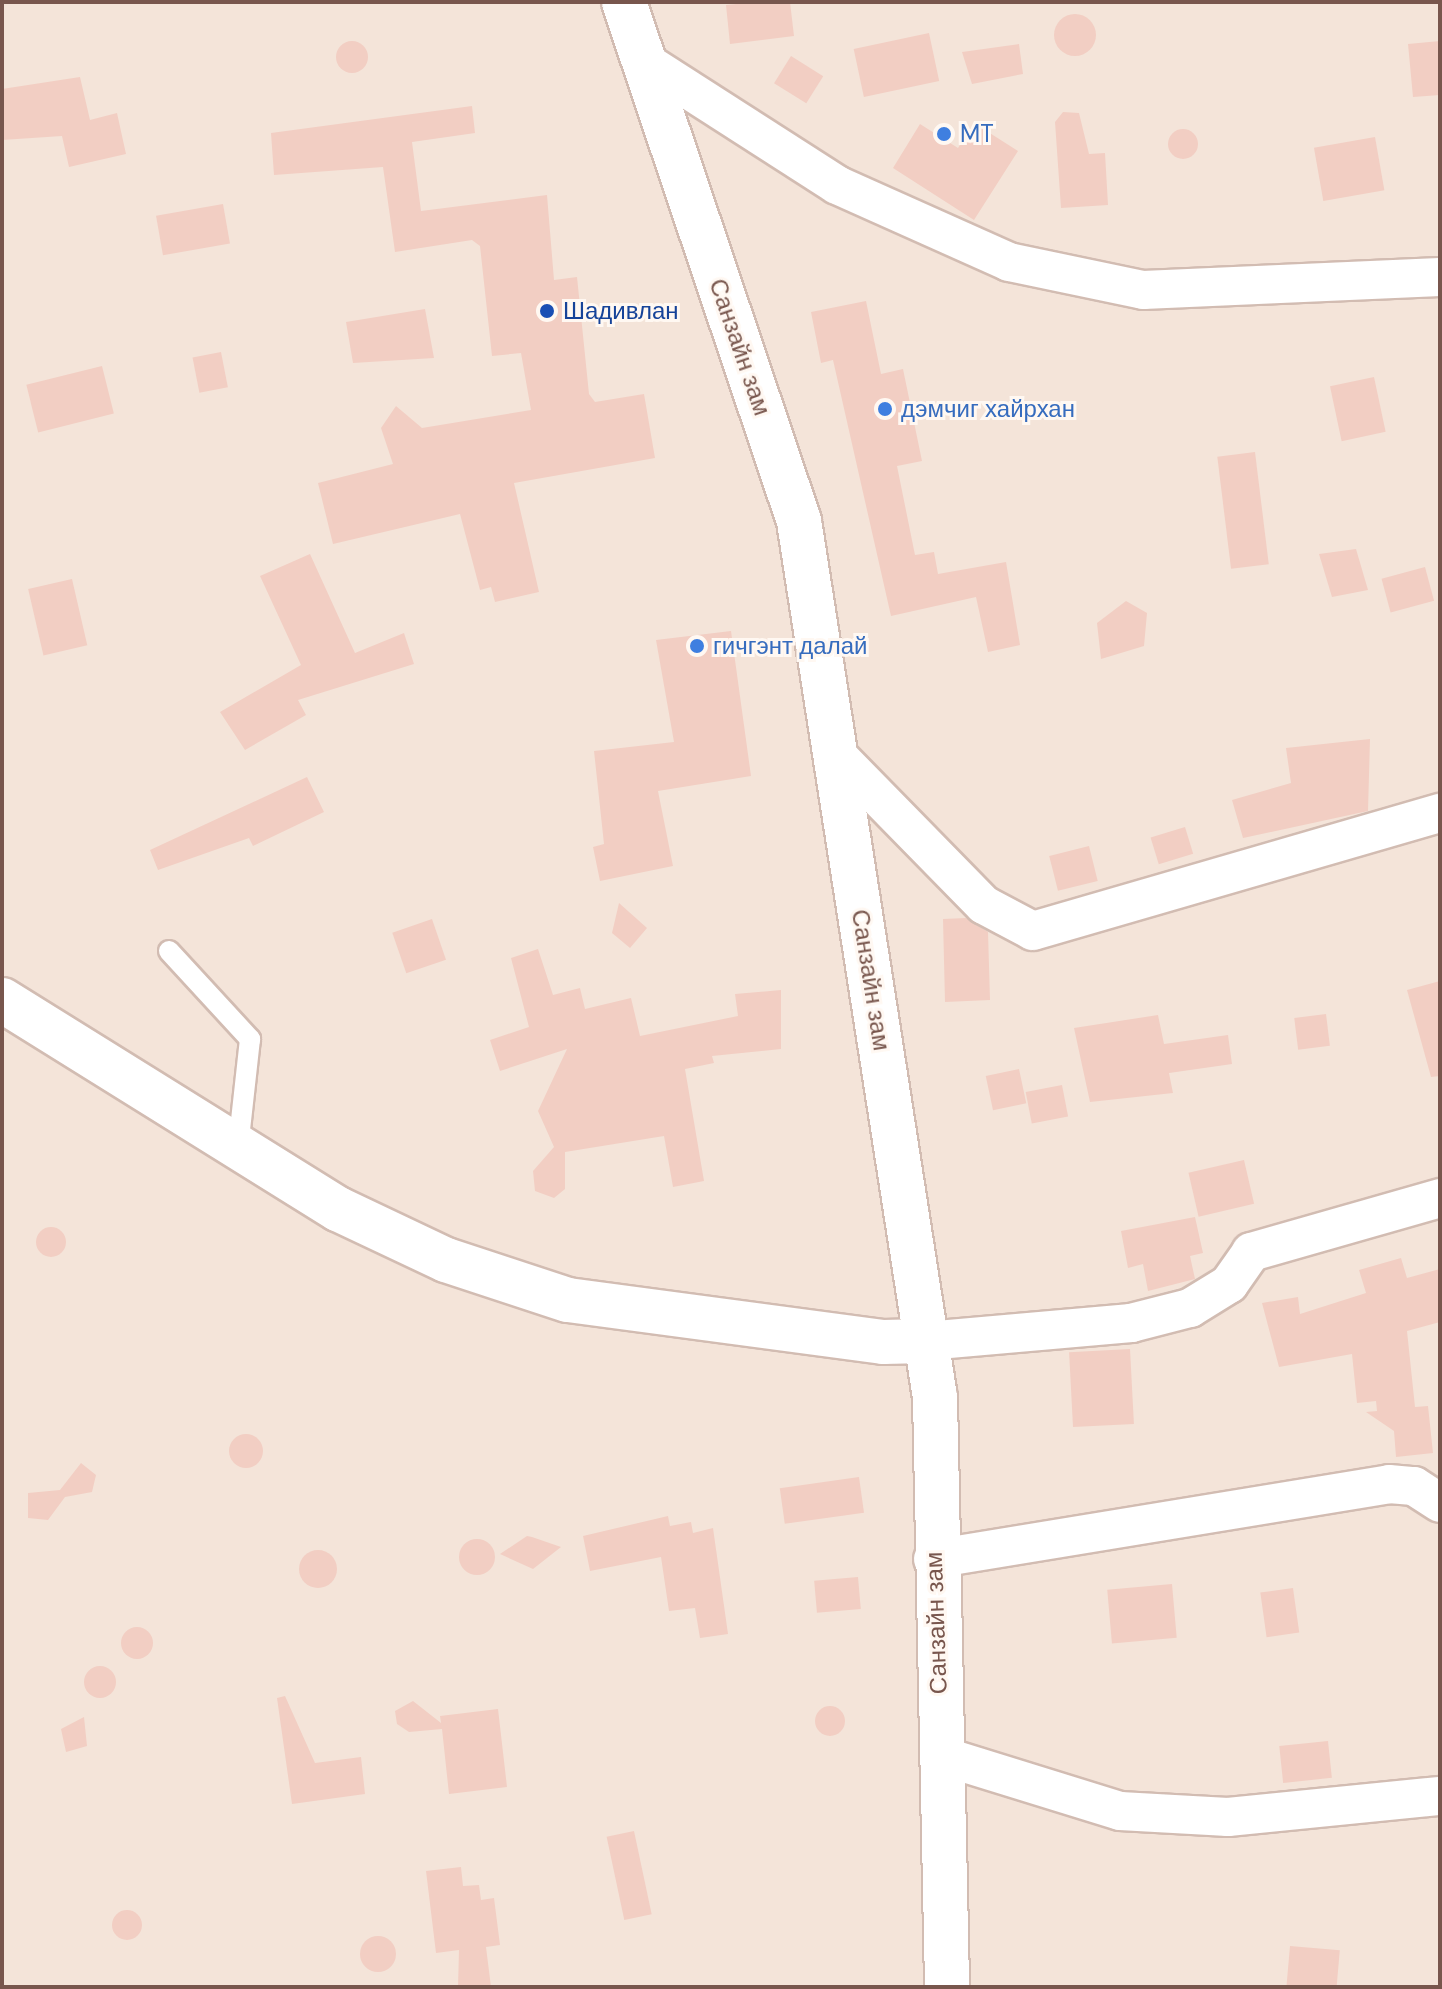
<!DOCTYPE html>
<html>
<head>
<meta charset="utf-8">
<style>
  body { margin:0 }
  #map { position:relative; width:1442px; height:1989px; overflow:hidden; background:#fcf3eb; font-family:"DM Sans",sans-serif }
  div>[style] { position:absolute }
  [style*='--x'] { left:calc(var(--x)*1px); top:calc(var(--y)*1px); width:calc(var(--w)*1px); rotate:calc(var(--a)*1deg) }
  .residential>* { inset:0; background:#f4e4d9; transform-origin:0 0 }
  .building>* { inset:0; background:#f2cec3; transform-origin:0 0 }
  .round { border-radius:50% }
  .roads { filter:drop-shadow(2px 0 #d2bcb2) drop-shadow(-2px 0 #d2bcb2) drop-shadow(0 2px #d2bcb2) drop-shadow(0 -2px #d2bcb2) }
  .service>* { height:20px; margin:-10px; padding:0 10px; transform-origin:10px; border-radius:10px; background:#fff }
  .minor>* { height:38px; margin:-19px; padding:0 19px; transform-origin:19px; border-radius:19px; background:#fff }
  .secondary>* { height:44px; margin:-22px; padding:0 22px; transform-origin:22px; border-radius:22px; background:#fff }
  .dots>* { width:22px; height:22px; translate:-50% -50%; box-sizing:border-box; border:4px solid #fff8f2; border-radius:50% }
  span { translate:-50% -50%; white-space:nowrap; text-align:center; line-height:1.15; -webkit-text-stroke:6px #fff8f2; paint-order:stroke }
  .shop-label { font-size:24px; color:#366cbe }
  .left { translate:0 -50%; text-align:left }
  .transit-label { font-size:24px; color:#164399 }
  .street-label { font-size:24px; color:#78564d }
  .frame { position:absolute; inset:0; border:4px solid #78564d; pointer-events:none }
</style>
</head>
<body>
<div id="map">
  <div class="residential">
    <i style="left:2px;top:2px;width:1438px;height:1985px"></i>
  </div>
  <div class="building">
    <i style="clip-path:polygon(756px 2px,790px 2px,794px 36px,730px 44px,726px 5px)"></i>
    <i class="round" style="left:1054px;top:14px;width:42px;height:42px"></i>
    <i style="left:929px;top:33px;width:49px;height:77px;rotate:78deg"></i>
    <i class="round" style="left:336px;top:41px;width:32px;height:32px"></i>
    <i style="clip-path:polygon(1440px 41px,1440px 95px,1413px 97px,1408px 44px)"></i>
    <i style="clip-path:polygon(1019px 44px,1023px 74px,972px 84px,962px 52px)"></i>
    <i style="left:791px;top:56px;width:38px;height:32px;rotate:32deg"></i>
    <i style="clip-path:polygon(80px 77px,90px 120px,117px 113px,126px 154px,69px 167px,62px 136px,2px 140px,2px 89px)"></i>
    <i style="clip-path:polygon(472px 106px,475px 133px,412px 142px,421px 211px,547px 195px,554px 280px,577px 277px,589px 394px,595px 402px,644px 394px,655px 458px,514px 483px,539px 592px,495px 602px,491px 587px,480px 590px,460px 514px,333px 544px,318px 483px,393px 464px,381px 428px,396px 406px,422px 428px,531px 410px,521px 353px,492px 356px,480px 246px,472px 240px,395px 252px,383px 167px,274px 175px,271px 133px)"></i>
    <i style="clip-path:polygon(1063px 112px,1079px 113px,1089px 154px,1105px 153px,1108px 205px,1061px 208px,1055px 122px)"></i>
    <i style="clip-path:polygon(974px 123px,1018px 151px,974px 220px,893px 168px,920px 124px,958px 148px)"></i>
    <i class="round" style="left:1168px;top:129px;width:30px;height:30px"></i>
    <i style="left:1375px;top:137px;width:54px;height:62px;rotate:80deg"></i>
    <i style="left:223px;top:204px;width:40px;height:68px;rotate:80deg"></i>
    <i style="clip-path:polygon(866px 301px,881px 374px,903px 369px,922px 461px,897px 466px,915px 555px,934px 552px,938px 574px,1006px 562px,1020px 645px,988px 652px,976px 597px,891px 616px,833px 360px,821px 363px,811px 312px)"></i>
    <i style="clip-path:polygon(425px 309px,434px 358px,353px 363px,346px 322px)"></i>
    <i style="left:221px;top:352px;width:36px;height:29px;rotate:79deg"></i>
    <i style="left:102px;top:366px;width:49px;height:78px;rotate:76deg"></i>
    <i style="left:1374px;top:377px;width:56px;height:45px;rotate:78deg"></i>
    <i style="left:1255px;top:452px;width:113px;height:38px;rotate:83deg"></i>
    <i style="clip-path:polygon(1356px 549px,1368px 590px,1332px 597px,1319px 554px)"></i>
    <i style="clip-path:polygon(310px 554px,355px 653px,404px 633px,414px 664px,298px 700px,306px 715px,245px 750px,220px 712px,301px 665px,260px 576px)"></i>
    <i style="left:1425px;top:567px;width:35px;height:45px;rotate:75deg"></i>
    <i style="left:72px;top:579px;width:68px;height:45px;rotate:77deg"></i>
    <i style="clip-path:polygon(1126px 601px,1147px 613px,1144px 646px,1101px 659px,1097px 623px)"></i>
    <i style="clip-path:polygon(731px 631px,751px 776px,658px 791px,673px 866px,600px 881px,593px 847px,604px 844px,594px 751px,674px 742px,656px 640px)"></i>
    <i style="clip-path:polygon(1370px 739px,1368px 811px,1243px 838px,1232px 800px,1291px 783px,1286px 748px)"></i>
    <i style="clip-path:polygon(307px 777px,324px 812px,253px 846px,249px 838px,158px 870px,150px 850px)"></i>
    <i style="left:1185px;top:827px;width:28px;height:36px;rotate:73deg"></i>
    <i style="left:1089px;top:846px;width:36px;height:41px;rotate:76deg"></i>
    <i style="clip-path:polygon(619px 903px,647px 928px,630px 948px,612px 933px)"></i>
    <i style="clip-path:polygon(966px 918px,988px 932px,990px 1000px,945px 1002px,943px 919px)"></i>
    <i style="left:432px;top:919px;width:43px;height:42px;rotate:71deg"></i>
    <i style="clip-path:polygon(538px 949px,553px 995px,580px 988px,585px 1009px,631px 998px,640px 1036px,738px 1016px,735px 994px,781px 990px,781px 1049px,712px 1056px,714px 1063px,685px 1069px,704px 1181px,673px 1187px,664px 1136px,565px 1152px,565px 1189px,554px 1198px,535px 1191px,533px 1171px,554px 1147px,538px 1111px,567px 1049px,500px 1071px,490px 1040px,529px 1027px,511px 958px)"></i>
    <i style="clip-path:polygon(1440px 981px,1440px 1076px,1431px 1077px,1407px 990px)"></i>
    <i style="left:1326px;top:1014px;width:32px;height:32px;rotate:83deg"></i>
    <i style="clip-path:polygon(1158px 1015px,1164px 1044px,1228px 1035px,1232px 1064px,1169px 1073px,1173px 1093px,1090px 1102px,1074px 1028px)"></i>
    <i style="left:1019px;top:1069px;width:35px;height:34px;rotate:78deg"></i>
    <i style="left:1062px;top:1085px;width:32px;height:37px;rotate:79deg"></i>
    <i style="left:1244px;top:1160px;width:45px;height:57px;rotate:77deg"></i>
    <i style="clip-path:polygon(1195px 1217px,1203px 1253px,1190px 1256px,1195px 1279px,1148px 1291px,1143px 1264px,1128px 1268px,1121px 1231px)"></i>
    <i class="round" style="left:36px;top:1227px;width:30px;height:30px"></i>
    <i style="clip-path:polygon(1401px 1258px,1407px 1278px,1440px 1269px,1440px 1322px,1407px 1331px,1415px 1407px,1428px 1406px,1433px 1453px,1396px 1457px,1394px 1431px,1366px 1412px,1377px 1411px,1376px 1401px,1357px 1403px,1352px 1354px,1279px 1367px,1262px 1303px,1298px 1297px,1300px 1314px,1366px 1293px,1359px 1270px)"></i>
    <i style="left:1130px;top:1349px;width:75px;height:61px;rotate:87deg"></i>
    <i class="round" style="left:229px;top:1434px;width:34px;height:34px"></i>
    <i style="clip-path:polygon(81px 1463px,96px 1475px,92px 1492px,65px 1497px,48px 1520px,28px 1518px,28px 1493px,60px 1490px)"></i>
    <i style="left:859px;top:1477px;width:36px;height:80px;rotate:82deg"></i>
    <i style="clip-path:polygon(668px 1516px,670px 1526px,691px 1522px,693px 1533px,713px 1528px,728px 1634px,700px 1638px,695px 1608px,669px 1611px,661px 1557px,590px 1571px,583px 1536px)"></i>
    <i style="clip-path:polygon(527px 1536px,532px 1537px,561px 1547px,533px 1569px,500px 1554px)"></i>
    <i class="round" style="left:459px;top:1539px;width:36px;height:36px"></i>
    <i class="round" style="left:299px;top:1550px;width:38px;height:38px"></i>
    <i style="left:858px;top:1577px;width:32px;height:44px;rotate:85deg"></i>
    <i style="left:1172px;top:1584px;width:54px;height:65px;rotate:85deg"></i>
    <i style="left:1293px;top:1588px;width:45px;height:33px;rotate:82deg"></i>
    <i class="round" style="left:121px;top:1627px;width:32px;height:32px"></i>
    <i class="round" style="left:84px;top:1666px;width:32px;height:32px"></i>
    <i style="clip-path:polygon(285px 1696px,315px 1763px,361px 1757px,365px 1794px,292px 1804px,277px 1698px)"></i>
    <i style="clip-path:polygon(413px 1701px,441px 1723px,440px 1716px,498px 1709px,507px 1787px,449px 1794px,442px 1729px,409px 1732px,397px 1724px,395px 1711px)"></i>
    <i class="round" style="left:815px;top:1706px;width:30px;height:30px"></i>
    <i style="clip-path:polygon(84px 1717px,87px 1746px,66px 1752px,61px 1729px)"></i>
    <i style="left:1328px;top:1741px;width:37px;height:49px;rotate:84deg"></i>
    <i style="left:634px;top:1831px;width:85px;height:28px;rotate:78deg"></i>
    <i style="clip-path:polygon(461px 1867px,463px 1886px,479px 1885px,481px 1900px,494px 1898px,500px 1945px,486px 1947px,491px 1987px,458px 1987px,459px 1950px,436px 1953px,426px 1871px)"></i>
    <i class="round" style="left:112px;top:1910px;width:30px;height:30px"></i>
    <i class="round" style="left:360px;top:1936px;width:36px;height:36px"></i>
    <i style="left:1290px;top:1946px;width:50px;height:41px;rotate:5deg"></i>
  </div>
  <div class="roads">
    <div class="service">
      <i style="--x:169;--y:951;--w:120;--a:47.4"></i>
      <i style="--x:250;--y:1039;--w:110;--a:96.3"></i>
    </div>
    <div class="minor">
      <i style="--x:644;--y:61;--w:229;--a:32.7"></i>
      <i style="--x:837;--y:185;--w:188;--a:24.1"></i>
      <i style="--x:1009;--y:262;--w:137;--a:11.8"></i>
      <i style="--x:1143;--y:290;--w:297;--a:-2.5"></i>
      <i style="--x:836;--y:754;--w:211;--a:45.6"></i>
      <i style="--x:984;--y:905;--w:55;--a:28"></i>
      <i style="--x:1033;--y:931;--w:424;--a:-16.2"></i>
      <i style="--x:926;--y:1341;--w:206;--a:-5"></i>
      <i style="--x:1131;--y:1323;--w:61;--a:-14.3"></i>
      <i style="--x:1190;--y:1308;--w:46;--a:-31.6"></i>
      <i style="--x:1229;--y:1284;--w:39;--a:-55"></i>
      <i style="--x:1251;--y:1252;--w:197;--a:-15.9"></i>
      <i style="--x:933;--y:1559;--w:462;--a:-9.3"></i>
      <i style="--x:1389;--y:1484;--w:25;--a:5"></i>
      <i style="--x:1414;--y:1486;--w:31;--a:33"></i>
      <i style="--x:939;--y:1755;--w:189;--a:17.2"></i>
      <i style="--x:1120;--y:1811;--w:108;--a:3.2"></i>
      <i style="--x:1228;--y:1817;--w:213;--a:-5.7"></i>
    </div>
    <div class="secondary">
      <i style="--x:624;--y:2;--w:548;--a:71.37"></i>
      <i style="--x:799;--y:521;--w:886;--a:81.18"></i>
      <i style="--x:935;--y:1397;--w:590;--a:88.83"></i>
      <i style="--x:2;--y:1000;--w:396;--a:31.9"></i>
      <i style="--x:338;--y:1209;--w:119;--a:25.3"></i>
      <i style="--x:446;--y:1260;--w:128;--a:18.2"></i>
      <i style="--x:568;--y:1300;--w:318;--a:7.6"></i>
      <i style="--x:883;--y:1342;--w:43;--a:-1.3"></i>
    </div>
  </div>
  <div class="dots">
    <i style="left:944px;top:134px;background:#3f7fe0"></i>
    <i style="left:547px;top:311px;background:#1a4fb4"></i>
    <i style="left:885px;top:409px;background:#3f7fe0"></i>
    <i style="left:697px;top:646px;background:#3f7fe0"></i>
  </div>
  <div class="shop-label">
    <span class="left" style="left:960px;top:134px">MT</span>
    <span class="left" style="left:901px;top:409px">дэмчиг хайрхан</span>
    <span class="left" style="left:713px;top:646px">гичгэнт далай</span>
  </div>
  <div class="transit-label">
    <span class="left" style="left:563px;top:311px">Шадивлан</span>
  </div>
  <div class="street-label">
    <span style="left:740px;top:347px;rotate:71deg">Санзайн зам</span>
    <span style="left:871px;top:980px;rotate:81deg">Санзайн зам</span>
    <span style="left:936px;top:1623px;rotate:-92deg">Санзайн зам</span>
  </div>
  <div class="frame"></div>
</div>
</body>
</html>
